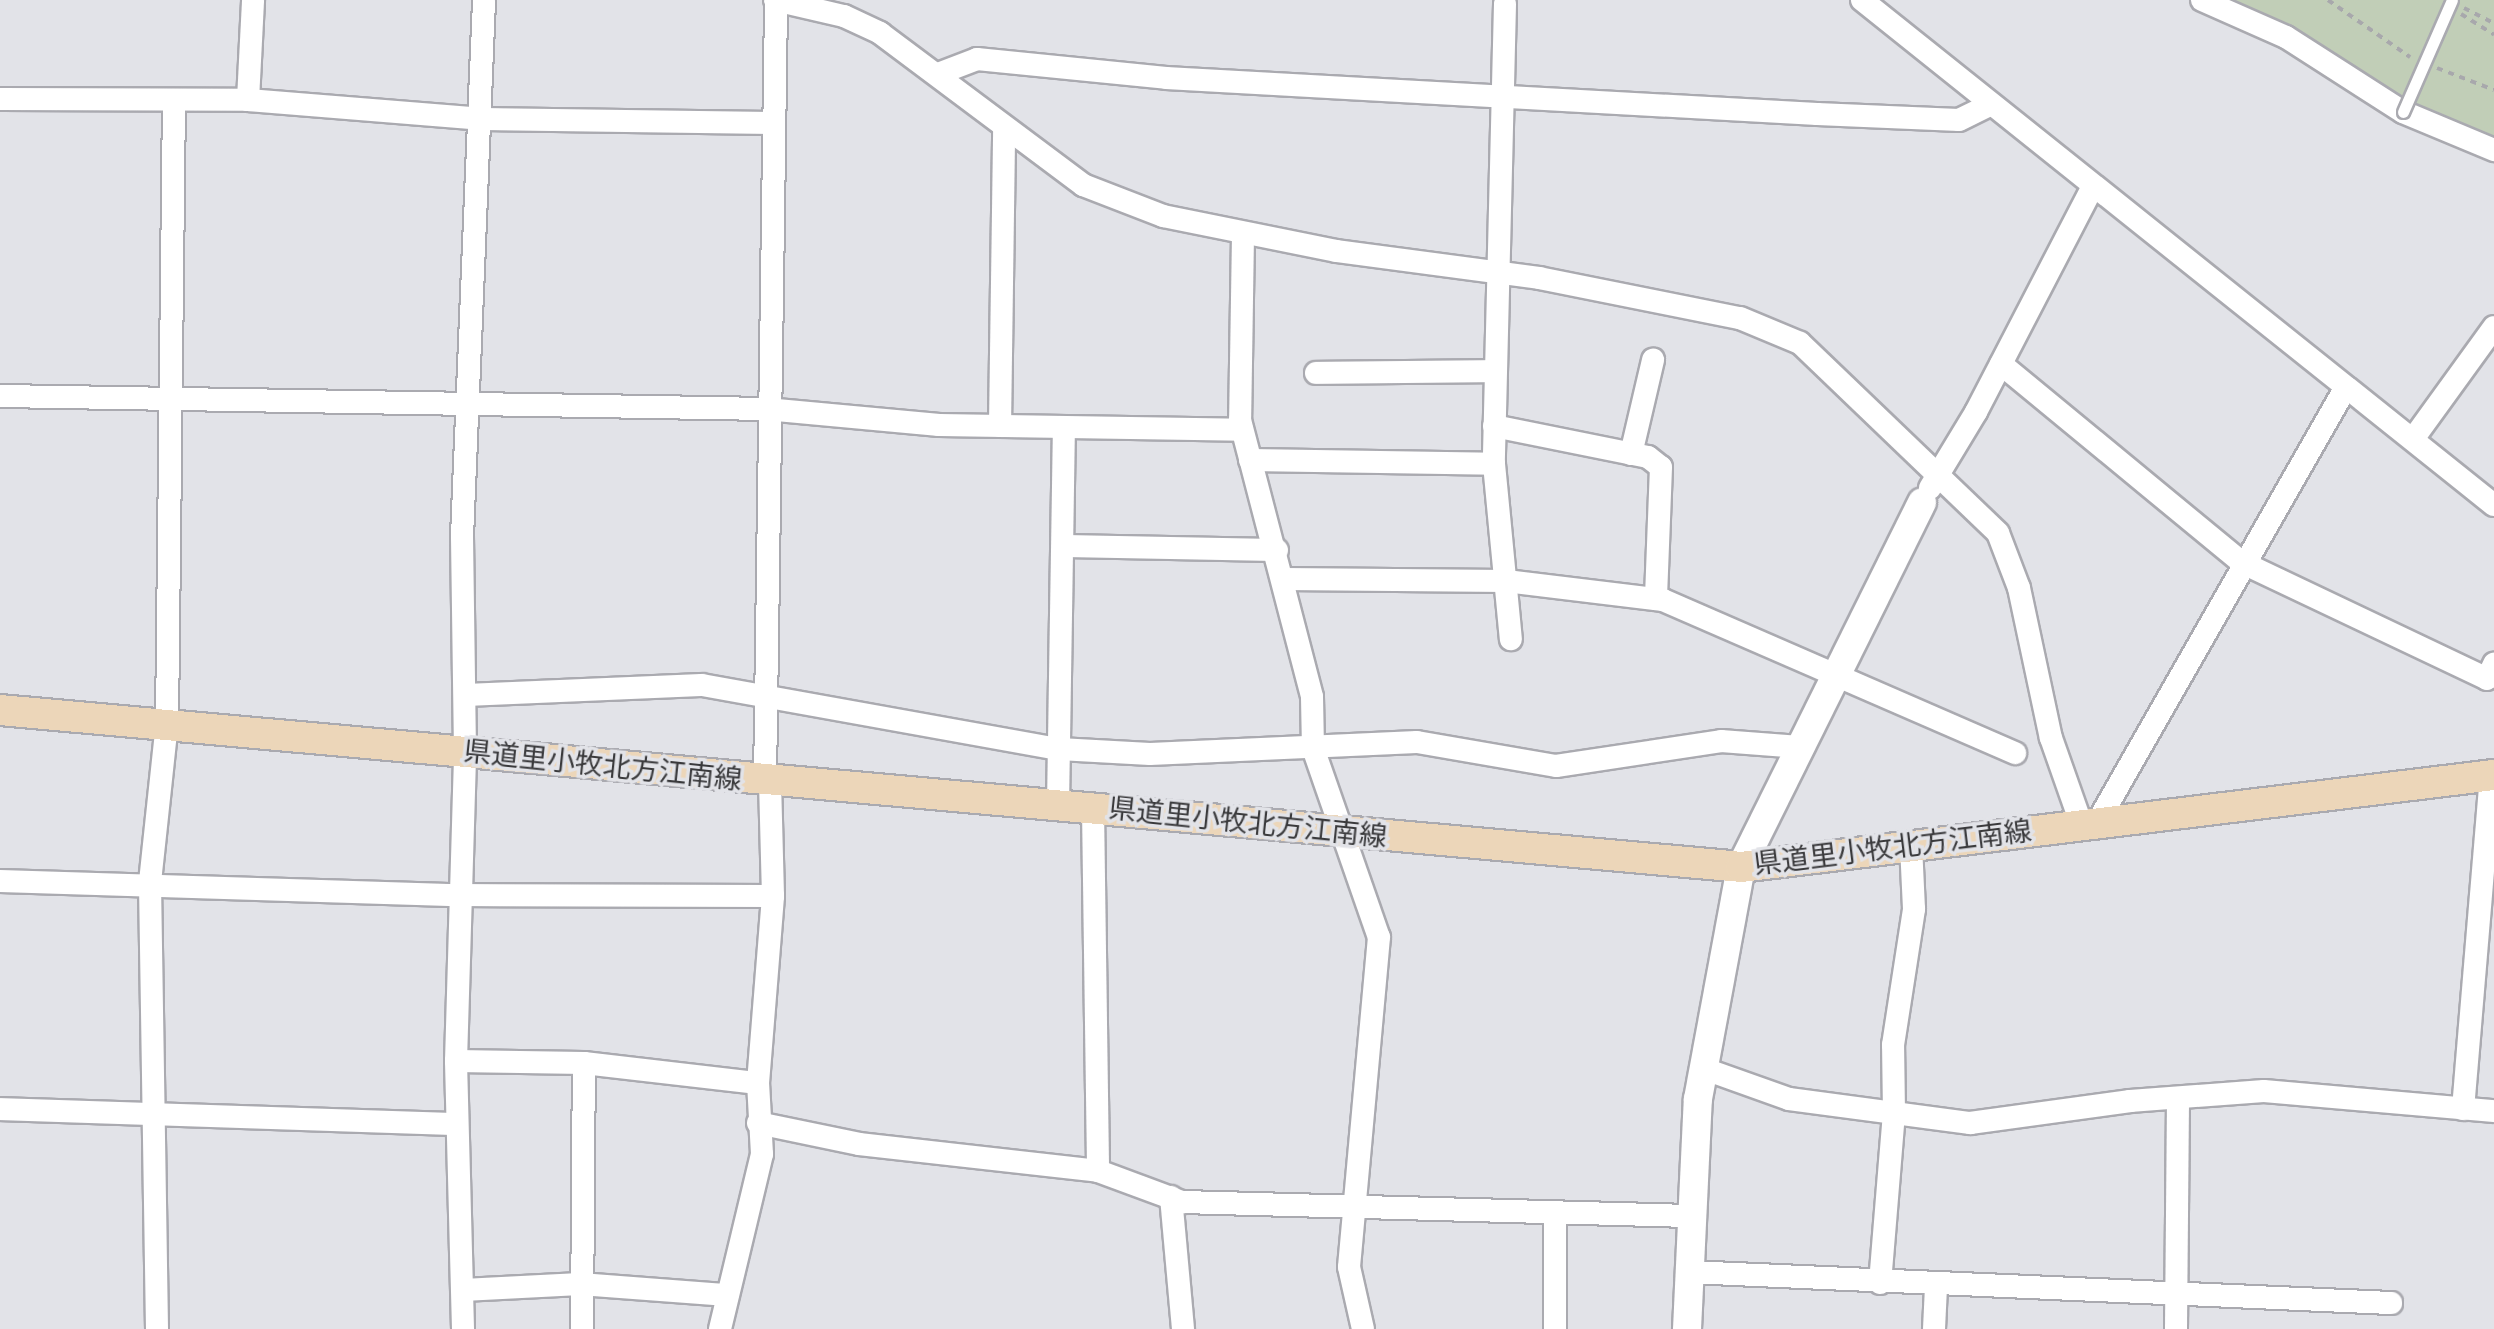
<!DOCTYPE html>
<html>
<head>
<meta charset="utf-8">
<style>
  body { margin:0 }
  #map { position:relative; width:2494px; height:1329px; overflow:hidden; background:#e2e3e8; font-family:"Varela Round","Noto Sans JP",sans-serif }
  div>[style] { position:absolute }
  [style*='--x'] { left:calc(var(--x)*1px); top:calc(var(--y)*1px); width:calc(var(--w)*1px); rotate:calc(var(--a)*1deg) }
  .green>* { inset:0; background:#c1ceb7 }
  .path>* { height:4px; margin-top:-2px; transform-origin:0; background:repeating-linear-gradient(90deg,#a8a8ac 0 6px,transparent 0 12px) }
  .roads { filter:drop-shadow(2px 0 #aaaab0) drop-shadow(-2px 0 #aaaab0) drop-shadow(0 2px #aaaab0) drop-shadow(0 -2px #aaaab0) }
  .minor>* { height:22px; margin:-11px; padding:0 11px; transform-origin:11px; border-radius:11px; background:#fff }
  .tertiary>* { height:28px; margin:-14px; padding:0 14px; transform-origin:14px; border-radius:14px; background:#fff }
  .secondary>* { height:30px; margin:-15px; padding:0 15px; transform-origin:15px; border-radius:15px; background:#ecd6b9 }
  .bridges { filter:drop-shadow(2px 0 #aaaab0) drop-shadow(-2px 0 #aaaab0) drop-shadow(0 2px #aaaab0) drop-shadow(0 -2px #aaaab0) }
  .service-bridge>* { height:11px; margin:-5.5px; padding:0 5.5px; transform-origin:5.5px; border-radius:5.5px; background:#fff }
  span { translate:-50% -50%; white-space:nowrap; text-align:center; line-height:1.15; -webkit-text-stroke:7px #e2e3e8; paint-order:stroke }
  .street-label { font-size:28px; color:#3a3a3c }
</style>
</head>
<body>
<div id="map">
  <div class="green">
    <i style="clip-path:polygon(2231px 0,2494px 0,2494px 139px,2409px 103px,2301px 32px)"></i>
  </div>
  <div class="path">
    <i style="--x:2328;--y:0;--w:100;--a:34.8"></i>
    <i style="--x:2464;--y:8;--w:34;--a:27"></i>
    <i style="--x:2461;--y:14;--w:39;--a:32"></i>
    <i style="--x:2437;--y:68;--w:61;--a:21.1"></i>
  </div>
  <div class="roads">
    <div class="minor">
      <i style="--x:775;--y:0;--w:71;--a:13.1"></i>
      <i style="--x:844;--y:16;--w:40;--a:25"></i>
      <i style="--x:880;--y:33;--w:254;--a:36.8"></i>
      <i style="--x:1083;--y:185;--w:86;--a:21.2"></i>
      <i style="--x:1163;--y:216;--w:177;--a:11.4"></i>
      <i style="--x:1337;--y:251;--w:204;--a:7.6"></i>
      <i style="--x:1539;--y:278;--w:205;--a:11.3"></i>
      <i style="--x:1740;--y:318;--w:65;--a:22.6"></i>
      <i style="--x:1800;--y:343;--w:274;--a:43.8"></i>
      <i style="--x:1998;--y:533;--w:59;--a:69.1"></i>
      <i style="--x:2019;--y:588;--w:153;--a:78"></i>
      <i style="--x:2051;--y:738;--w:93;--a:70.6"></i>
      <i style="--x:1862;--y:0;--w:809;--a:38.63"></i>
      <i style="--x:2202;--y:0;--w:92;--a:23.8"></i>
      <i style="--x:2286;--y:37;--w:139;--a:32.7"></i>
      <i style="--x:2403;--y:112;--w:99;--a:22.7"></i>
      <i style="--x:1505;--y:4;--w:460;--a:91.4"></i>
      <i style="--x:1494;--y:464;--w:176;--a:84.5"></i>
      <i style="--x:938;--y:74;--w:42;--a:-21"></i>
      <i style="--x:977;--y:59;--w:190;--a:5.7"></i>
      <i style="--x:1166;--y:78;--w:652;--a:3.17"></i>
      <i style="--x:1817;--y:114;--w:142;--a:2.4"></i>
      <i style="--x:1959;--y:120;--w:32;--a:-26"></i>
      <i style="--x:0;--y:99;--w:248;--a:0.2"></i>
      <i style="--x:248;--y:100;--w:236;--a:4.6"></i>
      <i style="--x:483;--y:119;--w:289;--a:0.8"></i>
      <i style="--x:248;--y:100;--w:100;--a:-87.1"></i>
      <i style="--x:1243;--y:235;--w:185;--a:90.9"></i>
      <i style="--x:1240;--y:420;--w:286;--a:75.4"></i>
      <i style="--x:1312;--y:697;--w:51;--a:88.9"></i>
      <i style="--x:1313;--y:748;--w:200;--a:70.8"></i>
      <i style="--x:1379;--y:937;--w:331;--a:95.2"></i>
      <i style="--x:1349;--y:1267;--w:64;--a:77.3"></i>
      <i style="--x:2001;--y:364;--w:311;--a:39.5"></i>
      <i style="--x:2241;--y:562;--w:272;--a:25.4"></i>
      <i style="--x:2487;--y:679;--w:17;--a:-65"></i>
      <i style="--x:1316;--y:373;--w:178;--a:-0.6"></i>
      <i style="--x:0;--y:396;--w:766;--a:0.97"></i>
      <i style="--x:766;--y:409;--w:174;--a:5.3"></i>
      <i style="--x:939;--y:425;--w:303;--a:0.9"></i>
      <i style="--x:1000;--y:426;--w:297;--a:-89.2"></i>
      <i style="--x:1494;--y:426;--w:157;--a:11.4"></i>
      <i style="--x:1648;--y:457;--w:16;--a:38"></i>
      <i style="--x:1661;--y:467;--w:132;--a:92.2"></i>
      <i style="--x:2413;--y:439;--w:138;--a:-54.1"></i>
      <i style="--x:1631;--y:454;--w:97;--a:-76.8"></i>
      <i style="--x:1250;--y:460;--w:244;--a:0.9"></i>
      <i style="--x:1930;--y:488;--w:89;--a:-58.8"></i>
      <i style="--x:1976;--y:412;--w:254;--a:-62.6"></i>
      <i style="--x:1063;--y:546;--w:214;--a:1.1"></i>
      <i style="--x:1284;--y:579;--w:222;--a:0.5"></i>
      <i style="--x:1506;--y:581;--w:158;--a:6.9"></i>
      <i style="--x:1663;--y:600;--w:384;--a:23.5"></i>
      <i style="--x:465;--y:695;--w:237;--a:-2.4"></i>
      <i style="--x:702;--y:685;--w:363;--a:10.2"></i>
      <i style="--x:1059;--y:749;--w:91;--a:3.1"></i>
      <i style="--x:1150;--y:754;--w:267;--a:-2.6"></i>
      <i style="--x:1417;--y:742;--w:141;--a:9.8"></i>
      <i style="--x:1556;--y:766;--w:167;--a:-8.6"></i>
      <i style="--x:1721;--y:741;--w:79;--a:4.3"></i>
      <i style="--x:765;--y:782;--w:782;--a:-89.19"></i>
      <i style="--x:1058;--y:805;--w:378;--a:-89.1"></i>
      <i style="--x:1093;--y:808;--w:363;--a:89.2"></i>
      <i style="--x:2097;--y:823;--w:502;--a:-60.27"></i>
      <i style="--x:0;--y:881;--w:457;--a:1.8"></i>
      <i style="--x:457;--y:895;--w:316;--a:0.2"></i>
      <i style="--x:456;--y:1061;--w:128;--a:0.9"></i>
      <i style="--x:584;--y:1063;--w:175;--a:6.6"></i>
      <i style="--x:1702;--y:1068;--w:92;--a:19.6"></i>
      <i style="--x:1789;--y:1099;--w:183;--a:7.6"></i>
      <i style="--x:1970;--y:1123;--w:162;--a:-7.8"></i>
      <i style="--x:2130;--y:1101;--w:134;--a:-4.3"></i>
      <i style="--x:2264;--y:1091;--w:231;--a:5"></i>
      <i style="--x:0;--y:1109;--w:457;--a:1.9"></i>
      <i style="--x:2463;--y:1109;--w:335;--a:-85.2"></i>
      <i style="--x:758;--y:1123;--w:103;--a:11.7"></i>
      <i style="--x:859;--y:1144;--w:241;--a:6.4"></i>
      <i style="--x:1098;--y:1171;--w:90;--a:20.3"></i>
      <i style="--x:1182;--y:1202;--w:509;--a:1.58"></i>
      <i style="--x:1171;--y:1197;--w:133;--a:84.8"></i>
      <i style="--x:1555;--y:1212;--w:117;--a:90"></i>
      <i style="--x:1689;--y:1272;--w:703;--a:2.53"></i>
      <i style="--x:1880;--y:1283;--w:171;--a:-85.3"></i>
      <i style="--x:1894;--y:1113;--w:68;--a:-90.8"></i>
      <i style="--x:1893;--y:1045;--w:138;--a:-81.2"></i>
      <i style="--x:1914;--y:909;--w:64;--a:-92.7"></i>
      <i style="--x:463;--y:1290;--w:117;--a:-2.9"></i>
      <i style="--x:580;--y:1284;--w:148;--a:4.3"></i>
      <i style="--x:157;--y:1329;--w:447;--a:-90.9"></i>
      <i style="--x:150;--y:882;--w:159;--a:-83.9"></i>
      <i style="--x:167;--y:724;--w:624;--a:-89.36"></i>
      <i style="--x:463;--y:1329;--w:268;--a:-91.5"></i>
      <i style="--x:456;--y:1061;--w:309;--a:-88.3"></i>
      <i style="--x:465;--y:752;--w:215;--a:-90.8"></i>
      <i style="--x:462;--y:537;--w:537;--a:-87.65"></i>
      <i style="--x:582;--y:1329;--w:266;--a:-89.6"></i>
      <i style="--x:720;--y:1329;--w:180;--a:-76.5"></i>
      <i style="--x:762;--y:1154;--w:71;--a:-93.2"></i>
      <i style="--x:758;--y:1083;--w:188;--a:-85.4"></i>
      <i style="--x:773;--y:896;--w:114;--a:-91.5"></i>
      <i style="--x:1934;--y:1329;--w:42;--a:-87.3"></i>
      <i style="--x:2176;--y:1329;--w:229;--a:-89.5"></i>
    </div>
    <div class="tertiary">
      <i style="--x:1687;--y:1329;--w:230;--a:-87.3"></i>
      <i style="--x:1698;--y:1099;--w:236;--a:-79.5"></i>
      <i style="--x:1741;--y:867;--w:407;--a:-63.6"></i>
    </div>
    <div class="secondary">
      <i style="--x:0;--y:710;--w:1748;--a:5.15"></i>
      <i style="--x:1741;--y:867;--w:759;--a:-6.97"></i>
    </div>
  </div>
  <div class="bridges">
    <div class="service-bridge">
      <i style="--x:2403;--y:112;--w:122;--a:-66.4"></i>
    </div>
  </div>
  <div class="street-label">
    <span style="left:603px;top:766px;rotate:6deg">県道里小牧北方江南線</span>
    <span style="left:1248px;top:823px;rotate:6deg">県道里小牧北方江南線</span>
    <span style="left:1893px;top:848px;rotate:-7deg">県道里小牧北方江南線</span>
  </div>
</div>
</body>
</html>
